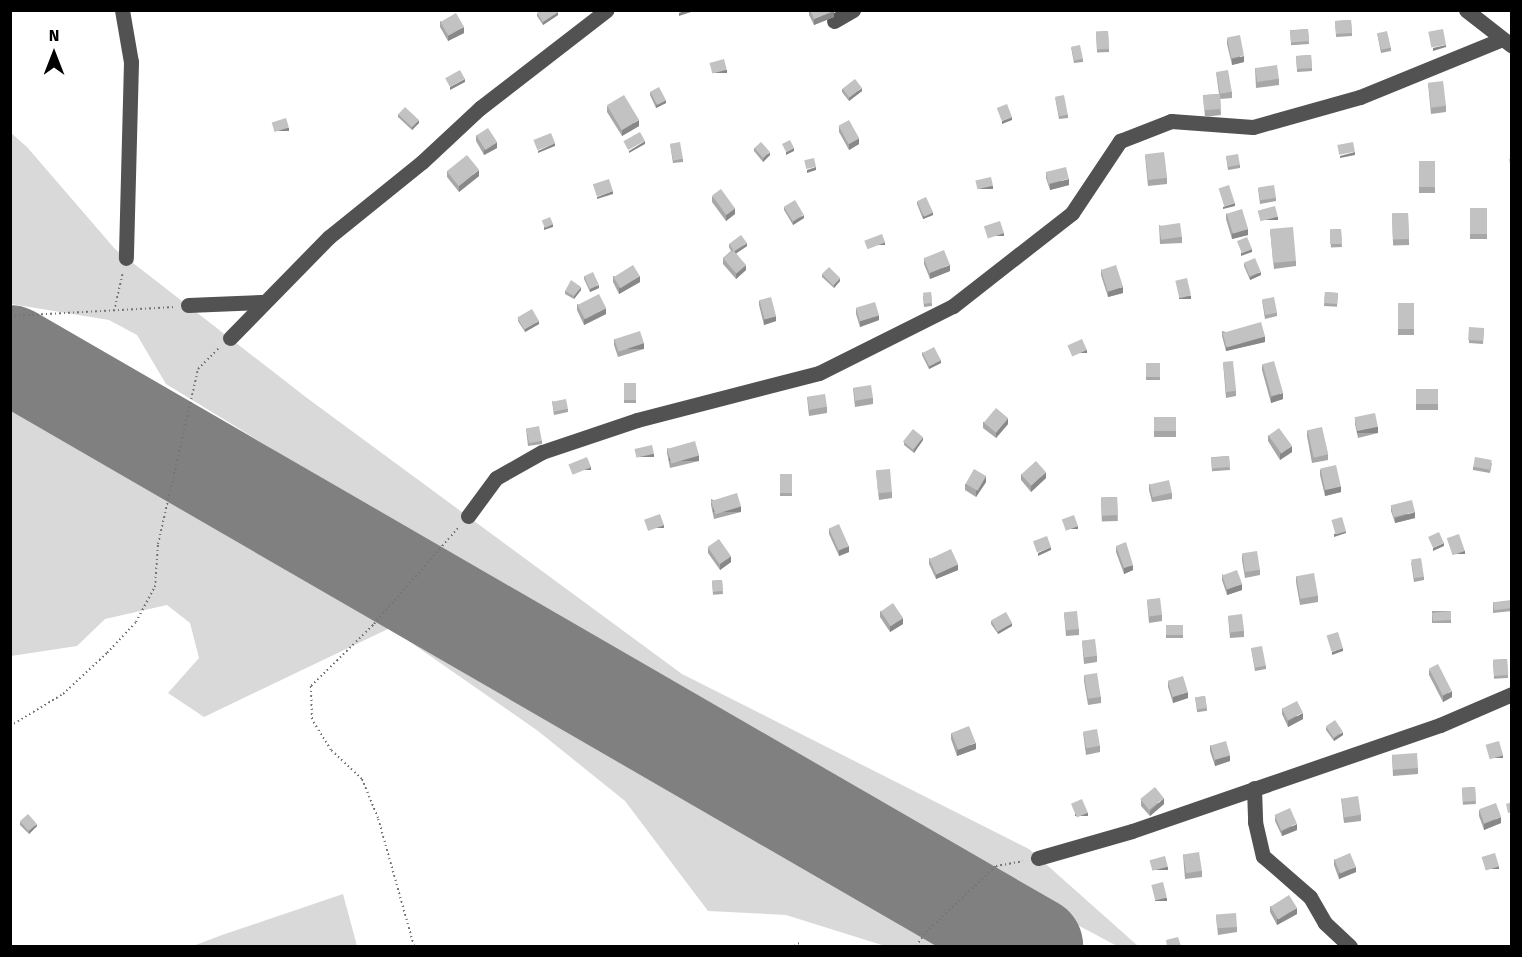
<!DOCTYPE html>
<html>
<head>
<meta charset="utf-8">
<style>
  body { margin:0 }
  #map { position:relative; width:1522px; height:957px; overflow:hidden; background:#fff; font-family:"Fira Sans",sans-serif }
  div>[style] { position:absolute }
  [style*='--x'] { left:calc(var(--x)*1px); top:calc(var(--y)*1px); width:calc(var(--w)*1px); rotate:calc(var(--a)*1deg) }
  .green>* { inset:0; background:#d9d9d9 }
  .runway>* { height:98px; margin:-49px; padding:0 49px; transform-origin:49px; border-radius:49px; background:#808080 }
  .path>* { height:2px; margin-top:-1px; transform-origin:0; background:repeating-linear-gradient(90deg,#747474 0 1.5px,transparent 0 4.5px) }
  .minor>* { height:15px; margin:-7.5px; padding:0 7.5px; transform-origin:7.5px; border-radius:7.5px; background:#525252 }
  .wall>* { inset:0; background:#a7a7a7; transform-origin:0 0 }
  .shaded-wall>* { inset:0; background:#888; transform-origin:0 0 }
  .building>* { inset:0; background:#c2c2c2; transform-origin:0 0 }
  span { translate:-50% -50%; white-space:nowrap; text-align:center; line-height:1.15; -webkit-text-stroke:4.5px #fff; paint-order:stroke }
  .frame { position:absolute; inset:0; border:12px solid #000; pointer-events:none }
  .north { position:absolute; left:24px; top:24px; width:60px; height:60px; -webkit-text-stroke:4px #fff; paint-order:stroke; rotate:0deg; font-size:16px; font-weight:700; line-height:24px; text-align:center; color:#000 }
  .north::after { content:''; display:block; margin:auto; width:21px; height:27px; background:#000; clip-path:polygon(50% 0,100% 100%,50% 72%,0 100%) }
</style>
</head>
<body>
<div id="map">
  <div class="green">
    <i style="clip-path:polygon(10px 132px,27px 147px,115px 249px,307px 398px,682px 674px,1029px 849px,1138px 946px,1117px 946px,1055px 913px,460px 564px,166px 384px,137px 335px,109px 320px,11px 304px)"></i>
    <i style="clip-path:polygon(11px 376px,544px 696px,973px 946px,885px 946px,786px 915px,708px 911px,625px 801px,538px 731px,390px 628px,204px 717px,168px 693px,199px 658px,190px 623px,167px 605px,105px 619px,77px 646px,11px 656px)"></i>
    <i style="clip-path:polygon(343px 894px,357px 946px,193px 946px,222px 935px)"></i>
  </div>
  <div class="runway">
    <i style="--x:10;--y:354;--w:1183;--a:30.03"></i>
  </div>
  <div class="path">
    <i style="--x:114;--y:311;--w:39;--a:-77"></i>
    <i style="--x:10;--y:316;--w:165;--a:-3.1"></i>
    <i style="--x:10;--y:726;--w:62;--a:-31.1"></i>
    <i style="--x:63;--y:694;--w:60;--a:-43"></i>
    <i style="--x:107;--y:653;--w:42;--a:-46.9"></i>
    <i style="--x:136;--y:622;--w:40;--a:-62"></i>
    <i style="--x:155;--y:587;--w:43;--a:-86"></i>
    <i style="--x:158;--y:544;--w:180;--a:-77.1"></i>
    <i style="--x:198;--y:369;--w:30;--a:-45"></i>
    <i style="--x:414;--y:946;--w:133;--a:-105.7"></i>
    <i style="--x:378;--y:818;--w:42;--a:-112.3"></i>
    <i style="--x:362;--y:779;--w:42;--a:-136.9"></i>
    <i style="--x:331;--y:750;--w:36;--a:-122"></i>
    <i style="--x:312;--y:719;--w:33;--a:-92"></i>
    <i style="--x:311;--y:686;--w:88;--a:-44.5"></i>
    <i style="--x:374;--y:624;--w:128;--a:-48.8"></i>
    <i style="--x:794;--y:946;--w:8;--a:-30"></i>
    <i style="--x:916;--y:946;--w:17;--a:-54"></i>
    <i style="--x:926;--y:932;--w:96;--a:-43.3"></i>
    <i style="--x:996;--y:866;--w:27;--a:-10"></i>
  </div>
  <div class="minor">
    <i style="--x:122;--y:10;--w:53;--a:80.2"></i>
    <i style="--x:131;--y:62;--w:196;--a:91.5"></i>
    <i style="--x:1466;--y:10;--w:58;--a:38"></i>
    <i style="--x:834;--y:21;--w:22;--a:-30"></i>
    <i style="--x:188;--y:305;--w:73;--a:-2.4"></i>
    <i style="--x:230;--y:338;--w:141;--a:-45.6"></i>
    <i style="--x:329;--y:237;--w:119;--a:-38.9"></i>
    <i style="--x:422;--y:162;--w:79;--a:-43"></i>
    <i style="--x:480;--y:108;--w:160;--a:-37.7"></i>
    <i style="--x:468;--y:516;--w:47;--a:-53.6"></i>
    <i style="--x:496;--y:478;--w:53;--a:-29.5"></i>
    <i style="--x:542;--y:452;--w:100;--a:-18.6"></i>
    <i style="--x:637;--y:420;--w:188;--a:-14.5"></i>
    <i style="--x:819;--y:373;--w:150;--a:-26.6"></i>
    <i style="--x:953;--y:306;--w:151;--a:-38"></i>
    <i style="--x:1072;--y:213;--w:87;--a:-56.3"></i>
    <i style="--x:1120;--y:141;--w:55;--a:-21.4"></i>
    <i style="--x:1171;--y:121;--w:82;--a:4.2"></i>
    <i style="--x:1253;--y:127;--w:111;--a:-15.7"></i>
    <i style="--x:1360;--y:97;--w:151;--a:-22.2"></i>
    <i style="--x:1254;--y:788;--w:34;--a:88"></i>
    <i style="--x:1255;--y:822;--w:35;--a:77"></i>
    <i style="--x:1263;--y:856;--w:62;--a:41.1"></i>
    <i style="--x:1310;--y:897;--w:30;--a:60"></i>
    <i style="--x:1325;--y:923;--w:34;--a:43"></i>
    <i style="--x:1038;--y:858;--w:98;--a:-16"></i>
    <i style="--x:1132;--y:831;--w:326;--a:-19"></i>
    <i style="--x:1440;--y:725;--w:78;--a:-23.3"></i>
  </div>
  <div class="wall">
    <i style="clip-path:polygon(809px 10px,834px 10px,834px 17px,814px 25px,809px 15px)"></i>
    <i style="clip-path:polygon(537px 13px,558px 15px,543px 25px,537px 16px)"></i>
    <i style="left:1351px;top:20px;width:16px;height:16px;rotate:86deg"></i>
    <i style="clip-path:polygon(440px 21px,464px 33px,448px 41px,440px 27px)"></i>
    <i style="left:1308px;top:29px;width:15px;height:18px;rotate:86deg"></i>
    <i style="left:1108px;top:31px;width:21px;height:12px;rotate:87deg"></i>
    <i style="clip-path:polygon(1377px 33px,1391px 48px,1391px 51px,1381px 53px)"></i>
    <i style="clip-path:polygon(1227px 38px,1244px 62px,1232px 65px,1227px 44px)"></i>
    <i style="clip-path:polygon(1071px 47px,1083px 59px,1083px 62px,1074px 63px)"></i>
    <i style="left:1311px;top:55px;width:16px;height:15px;rotate:86deg"></i>
    <i style="clip-path:polygon(1255px 68px,1279px 79px,1279px 85px,1256px 88px)"></i>
    <i style="clip-path:polygon(1216px 72px,1232px 92px,1232px 98px,1220px 99px,1221px 115px,1205px 117px,1203px 95px,1219px 94px)"></i>
    <i style="clip-path:polygon(1428px 83px,1446px 106px,1446px 112px,1431px 114px)"></i>
    <i style="clip-path:polygon(842px 89px,862px 91px,849px 101px,842px 92px)"></i>
    <i style="clip-path:polygon(650px 92px,666px 103px,656px 108px,650px 95px)"></i>
    <i style="clip-path:polygon(1055px 97px,1068px 115px,1068px 118px,1059px 119px)"></i>
    <i style="clip-path:polygon(607px 106px,639px 126px,622px 136px,607px 112px)"></i>
    <i style="clip-path:polygon(398px 114px,419px 123px,412px 130px,398px 117px)"></i>
    <i style="clip-path:polygon(839px 126px,859px 144px,849px 150px,839px 132px)"></i>
    <i style="clip-path:polygon(476px 135px,497px 148px,484px 155px,476px 141px)"></i>
    <i style="clip-path:polygon(670px 144px,683px 159px,683px 162px,673px 163px)"></i>
    <i style="clip-path:polygon(754px 148px,770px 155px,763px 162px,754px 151px)"></i>
    <i style="clip-path:polygon(1145px 155px,1167px 178px,1167px 184px,1148px 186px)"></i>
    <i style="clip-path:polygon(1226px 156px,1240px 165px,1240px 168px,1228px 170px)"></i>
    <i style="left:1419px;top:161px;width:16px;height:32px"></i>
    <i style="clip-path:polygon(447px 171px,479px 176px,459px 192px,447px 177px)"></i>
    <i style="clip-path:polygon(1046px 172px,1069px 185px,1050px 190px,1046px 178px)"></i>
    <i style="clip-path:polygon(1258px 188px,1276px 198px,1276px 201px,1260px 204px)"></i>
    <i style="clip-path:polygon(712px 196px,735px 214px,726px 221px,712px 202px)"></i>
    <i style="clip-path:polygon(917px 201px,933px 215px,923px 219px,917px 204px)"></i>
    <i style="clip-path:polygon(784px 207px,804px 218px,793px 225px,784px 210px)"></i>
    <i style="left:1470px;top:208px;width:17px;height:31px"></i>
    <i style="clip-path:polygon(1226px 213px,1248px 235px,1232px 239px,1226px 219px)"></i>
    <i style="left:1408px;top:213px;width:32px;height:16px;rotate:88deg"></i>
    <i style="clip-path:polygon(1159px 225px,1182px 237px,1182px 243px,1160px 244px)"></i>
    <i style="left:1341px;top:229px;width:18px;height:11px;rotate:87deg"></i>
    <i style="clip-path:polygon(1270px 230px,1296px 261px,1296px 266px,1274px 269px)"></i>
    <i style="clip-path:polygon(729px 244px,747px 246px,736px 253px,746px 270px,736px 279px,723px 264px,723px 258px,731px 251px,729px 247px)"></i>
    <i style="clip-path:polygon(924px 258px,950px 271px,930px 279px,924px 264px)"></i>
    <i style="clip-path:polygon(1244px 263px,1261px 275px,1250px 280px,1244px 266px)"></i>
    <i style="clip-path:polygon(1101px 269px,1123px 293px,1108px 297px,1101px 275px)"></i>
    <i style="clip-path:polygon(822px 274px,840px 281px,834px 288px,822px 277px)"></i>
    <i style="clip-path:polygon(584px 276px,599px 288px,590px 292px,584px 279px)"></i>
    <i style="clip-path:polygon(613px 276px,640px 282px,619px 294px,613px 282px)"></i>
    <i style="clip-path:polygon(581px 290px,574px 299px,565px 294px,565px 291px)"></i>
    <i style="clip-path:polygon(931px 292px,932px 306px,924px 307px,923px 296px)"></i>
    <i style="left:1325px;top:292px;width:13px;height:14px;rotate:4deg"></i>
    <i style="clip-path:polygon(759px 300px,776px 321px,764px 325px,759px 305px)"></i>
    <i style="clip-path:polygon(1262px 300px,1277px 313px,1277px 316px,1265px 319px)"></i>
    <i style="left:1398px;top:303px;width:16px;height:32px"></i>
    <i style="clip-path:polygon(577px 304px,606px 314px,584px 325px,577px 310px)"></i>
    <i style="clip-path:polygon(856px 308px,879px 320px,860px 327px,856px 314px)"></i>
    <i style="clip-path:polygon(518px 318px,539px 324px,525px 332px,518px 321px)"></i>
    <i style="clip-path:polygon(1484px 328px,1483px 344px,1469px 343px,1469px 340px)"></i>
    <i style="clip-path:polygon(1222px 331px,1265px 342px,1226px 351px,1222px 336px)"></i>
    <i style="clip-path:polygon(614px 339px,644px 349px,618px 357px,614px 345px)"></i>
    <i style="clip-path:polygon(922px 352px,941px 363px,929px 369px,922px 355px)"></i>
    <i style="clip-path:polygon(1223px 362px,1236px 391px,1236px 396px,1226px 398px)"></i>
    <i style="left:1146px;top:363px;width:14px;height:17px"></i>
    <i style="clip-path:polygon(1262px 364px,1283px 399px,1271px 403px,1262px 370px)"></i>
    <i style="left:624px;top:383px;width:12px;height:20px"></i>
    <i style="clip-path:polygon(853px 388px,873px 398px,873px 404px,855px 407px)"></i>
    <i style="left:1438px;top:389px;width:21px;height:22px;rotate:90deg"></i>
    <i style="clip-path:polygon(807px 397px,827px 407px,827px 413px,809px 416px)"></i>
    <i style="clip-path:polygon(552px 401px,568px 409px,568px 412px,554px 415px)"></i>
    <i style="left:1154px;top:417px;width:22px;height:20px"></i>
    <i style="clip-path:polygon(1355px 418px,1378px 433px,1358px 438px,1355px 424px)"></i>
    <i style="clip-path:polygon(983px 422px,1008px 424px,996px 438px,983px 428px)"></i>
    <i style="clip-path:polygon(526px 428px,542px 441px,542px 444px,528px 446px)"></i>
    <i style="clip-path:polygon(1307px 430px,1328px 454px,1328px 460px,1312px 463px,1307px 436px)"></i>
    <i style="clip-path:polygon(1268px 435px,1292px 452px,1280px 460px,1268px 441px)"></i>
    <i style="clip-path:polygon(923px 440px,914px 453px,904px 445px,904px 442px)"></i>
    <i style="clip-path:polygon(667px 448px,699px 461px,670px 468px,667px 453px)"></i>
    <i style="left:1229px;top:456px;width:14px;height:18px;rotate:86deg"></i>
    <i style="clip-path:polygon(1492px 463px,1490px 473px,1473px 470px,1473px 467px)"></i>
    <i style="clip-path:polygon(1320px 469px,1341px 492px,1325px 496px,1320px 475px)"></i>
    <i style="clip-path:polygon(876px 471px,892px 492px,892px 498px,879px 500px)"></i>
    <i style="left:780px;top:474px;width:12px;height:22px"></i>
    <i style="clip-path:polygon(1021px 474px,1046px 478px,1031px 492px,1021px 480px)"></i>
    <i style="clip-path:polygon(986px 482px,976px 497px,965px 490px,965px 484px)"></i>
    <i style="clip-path:polygon(1149px 484px,1172px 493px,1172px 499px,1152px 502px,1149px 490px)"></i>
    <i style="left:1117px;top:497px;width:24px;height:16px;rotate:88deg"></i>
    <i style="clip-path:polygon(711px 499px,741px 512px,714px 519px,711px 505px)"></i>
    <i style="clip-path:polygon(1391px 505px,1415px 518px,1395px 523px,1391px 511px)"></i>
    <i style="clip-path:polygon(829px 528px,849px 552px,839px 556px,829px 534px)"></i>
    <i style="clip-path:polygon(1116px 546px,1133px 570px,1124px 574px,1116px 552px)"></i>
    <i style="clip-path:polygon(708px 547px,731px 562px,720px 570px,708px 553px)"></i>
    <i style="clip-path:polygon(1242px 554px,1260px 570px,1260px 575px,1245px 578px,1242px 560px)"></i>
    <i style="clip-path:polygon(929px 558px,958px 570px,936px 579px,929px 564px)"></i>
    <i style="clip-path:polygon(1411px 562px,1424px 577px,1424px 580px,1414px 582px)"></i>
    <i style="clip-path:polygon(1222px 574px,1242px 590px,1227px 595px,1222px 580px)"></i>
    <i style="clip-path:polygon(1296px 576px,1318px 596px,1318px 602px,1300px 605px,1296px 582px)"></i>
    <i style="left:722px;top:580px;width:14px;height:10px;rotate:86deg"></i>
    <i style="clip-path:polygon(1147px 600px,1162px 615px,1162px 621px,1149px 623px)"></i>
    <i style="clip-path:polygon(1493px 602px,1512px 606px,1512px 611px,1493px 613px)"></i>
    <i style="clip-path:polygon(880px 611px,903px 624px,890px 632px,880px 617px)"></i>
    <i style="left:1451px;top:611px;width:12px;height:19px;rotate:90deg"></i>
    <i style="clip-path:polygon(1064px 613px,1079px 629px,1079px 635px,1066px 636px)"></i>
    <i style="clip-path:polygon(1228px 616px,1244px 631px,1244px 637px,1230px 638px)"></i>
    <i style="clip-path:polygon(991px 621px,1012px 626px,998px 634px,991px 624px)"></i>
    <i style="left:1166px;top:625px;width:17px;height:13px"></i>
    <i style="clip-path:polygon(1082px 641px,1097px 656px,1097px 662px,1084px 664px)"></i>
    <i style="clip-path:polygon(1251px 648px,1266px 666px,1266px 669px,1255px 671px)"></i>
    <i style="left:1507px;top:659px;width:19px;height:14px;rotate:87deg"></i>
    <i style="clip-path:polygon(1429px 669px,1452px 697px,1443px 702px,1429px 675px)"></i>
    <i style="clip-path:polygon(1084px 675px,1101px 697px,1101px 703px,1088px 705px,1084px 681px)"></i>
    <i style="clip-path:polygon(1168px 681px,1188px 698px,1173px 703px,1168px 687px)"></i>
    <i style="left:1205px;top:696px;width:15px;height:10px;rotate:82deg"></i>
    <i style="clip-path:polygon(1282px 708px,1303px 719px,1288px 727px,1282px 714px)"></i>
    <i style="clip-path:polygon(1326px 727px,1343px 735px,1334px 741px,1326px 730px)"></i>
    <i style="clip-path:polygon(1083px 732px,1100px 746px,1100px 752px,1086px 755px)"></i>
    <i style="clip-path:polygon(951px 733px,976px 749px,957px 756px,951px 739px)"></i>
    <i style="clip-path:polygon(1210px 745px,1230px 761px,1215px 766px,1210px 751px)"></i>
    <i style="clip-path:polygon(1392px 755px,1418px 768px,1418px 774px,1393px 776px)"></i>
    <i style="left:1475px;top:787px;width:17px;height:13px;rotate:87deg"></i>
    <i style="clip-path:polygon(1341px 798px,1361px 815px,1361px 821px,1344px 823px)"></i>
    <i style="clip-path:polygon(1141px 800px,1164px 804px,1150px 816px,1141px 806px)"></i>
    <i style="clip-path:polygon(1479px 810px,1501px 823px,1484px 830px,1479px 816px)"></i>
    <i style="clip-path:polygon(1275px 815px,1297px 830px,1282px 836px,1275px 821px)"></i>
    <i style="clip-path:polygon(20px 822px,37px 826px,29px 834px,20px 825px)"></i>
    <i style="clip-path:polygon(1183px 854px,1202px 871px,1202px 877px,1185px 879px)"></i>
    <i style="clip-path:polygon(1334px 859px,1356px 872px,1339px 879px,1334px 865px)"></i>
    <i style="clip-path:polygon(1270px 906px,1297px 914px,1277px 925px,1270px 912px)"></i>
    <i style="clip-path:polygon(1216px 915px,1237px 927px,1237px 932px,1218px 935px)"></i>
  </div>
  <div class="shaded-wall">
    <i style="clip-path:polygon(686px 10px,691px 10px,691px 12px,679px 16px,679px 13px)"></i>
    <i style="clip-path:polygon(834px 11px,834px 17px,814px 25px,814px 19px)"></i>
    <i style="clip-path:polygon(558px 12px,558px 15px,543px 25px,543px 22px)"></i>
    <i style="clip-path:polygon(464px 27px,464px 33px,448px 41px,448px 35px)"></i>
    <i style="clip-path:polygon(1446px 45px,1446px 47px,1433px 51px,1433px 48px)"></i>
    <i style="clip-path:polygon(1244px 56px,1244px 62px,1232px 65px,1232px 59px)"></i>
    <i style="left:727px;top:70px;width:3px;height:14px;rotate:90deg"></i>
    <i style="clip-path:polygon(465px 79px,465px 82px,450px 90px,450px 87px)"></i>
    <i style="clip-path:polygon(862px 88px,862px 91px,849px 101px,849px 98px)"></i>
    <i style="clip-path:polygon(666px 100px,666px 103px,656px 108px,656px 105px)"></i>
    <i style="clip-path:polygon(1012px 117px,1012px 120px,1002px 124px,1002px 121px)"></i>
    <i style="clip-path:polygon(419px 120px,419px 123px,412px 130px,412px 127px)"></i>
    <i style="clip-path:polygon(639px 120px,639px 126px,622px 136px,622px 130px)"></i>
    <i style="left:289px;top:128px;width:3px;height:15px;rotate:90deg"></i>
    <i style="clip-path:polygon(859px 138px,859px 144px,849px 150px,849px 144px)"></i>
    <i style="clip-path:polygon(645px 141px,645px 144px,629px 153px,629px 151px)"></i>
    <i style="clip-path:polygon(497px 142px,497px 148px,484px 155px,484px 150px)"></i>
    <i style="clip-path:polygon(555px 143px,555px 146px,538px 153px,538px 151px)"></i>
    <i style="clip-path:polygon(794px 148px,794px 151px,786px 155px,786px 152px)"></i>
    <i style="clip-path:polygon(770px 152px,770px 155px,763px 162px,763px 159px)"></i>
    <i style="clip-path:polygon(1355px 152px,1355px 155px,1340px 158px,1340px 156px)"></i>
    <i style="clip-path:polygon(816px 167px,816px 170px,807px 173px,807px 170px)"></i>
    <i style="clip-path:polygon(479px 170px,479px 176px,459px 192px,459px 186px)"></i>
    <i style="clip-path:polygon(1069px 179px,1069px 185px,1050px 190px,1050px 184px)"></i>
    <i style="left:993px;top:186px;width:3px;height:15px;rotate:90deg"></i>
    <i style="clip-path:polygon(613px 191px,613px 194px,597px 199px,597px 197px)"></i>
    <i style="clip-path:polygon(1235px 203px,1235px 206px,1223px 209px,1223px 207px)"></i>
    <i style="clip-path:polygon(735px 208px,735px 214px,726px 221px,726px 215px)"></i>
    <i style="clip-path:polygon(933px 212px,933px 215px,923px 219px,923px 216px)"></i>
    <i style="clip-path:polygon(804px 215px,804px 218px,793px 225px,793px 222px)"></i>
    <i style="left:1278px;top:217px;width:3px;height:18px;rotate:90deg"></i>
    <i style="clip-path:polygon(553px 224px,553px 227px,544px 230px,544px 227px)"></i>
    <i style="clip-path:polygon(1248px 229px,1248px 235px,1232px 239px,1232px 233px)"></i>
    <i style="left:1004px;top:233px;width:3px;height:17px;rotate:90deg"></i>
    <i style="left:885px;top:242px;width:3px;height:19px;rotate:90deg"></i>
    <i style="clip-path:polygon(747px 243px,747px 246px,734px 255px,734px 252px)"></i>
    <i style="clip-path:polygon(1252px 249px,1252px 252px,1241px 256px,1241px 253px)"></i>
    <i style="clip-path:polygon(746px 265px,746px 270px,736px 279px,736px 273px)"></i>
    <i style="clip-path:polygon(950px 265px,950px 271px,930px 279px,930px 273px)"></i>
    <i style="clip-path:polygon(1261px 272px,1261px 275px,1250px 280px,1250px 277px)"></i>
    <i style="clip-path:polygon(640px 276px,640px 282px,619px 294px,619px 288px)"></i>
    <i style="clip-path:polygon(840px 278px,840px 281px,834px 288px,834px 285px)"></i>
    <i style="clip-path:polygon(599px 285px,599px 288px,590px 292px,590px 289px)"></i>
    <i style="clip-path:polygon(581px 287px,581px 290px,574px 299px,574px 296px)"></i>
    <i style="clip-path:polygon(1123px 287px,1123px 293px,1108px 297px,1108px 291px)"></i>
    <i style="left:1191px;top:296px;width:3px;height:12px;rotate:90deg"></i>
    <i style="clip-path:polygon(606px 308px,606px 314px,584px 325px,584px 319px)"></i>
    <i style="clip-path:polygon(879px 315px,879px 320px,860px 327px,860px 321px)"></i>
    <i style="clip-path:polygon(776px 316px,776px 321px,764px 325px,764px 319px)"></i>
    <i style="clip-path:polygon(539px 321px,539px 324px,525px 332px,525px 329px)"></i>
    <i style="clip-path:polygon(1265px 336px,1265px 342px,1226px 351px,1226px 346px)"></i>
    <i style="left:644px;top:343px;width:6px;height:27px;rotate:90deg"></i>
    <i style="left:1087px;top:350px;width:3px;height:16px;rotate:90deg"></i>
    <i style="clip-path:polygon(941px 360px,941px 363px,929px 369px,929px 366px)"></i>
    <i style="clip-path:polygon(1283px 393px,1283px 399px,1271px 403px,1271px 397px)"></i>
    <i style="clip-path:polygon(1008px 418px,1008px 424px,996px 438px,996px 432px)"></i>
    <i style="left:1378px;top:427px;width:6px;height:21px;rotate:90deg"></i>
    <i style="clip-path:polygon(923px 437px,923px 440px,914px 453px,914px 450px)"></i>
    <i style="clip-path:polygon(1292px 446px,1292px 452px,1280px 460px,1280px 454px)"></i>
    <i style="left:654px;top:454px;width:3px;height:17px;rotate:90deg"></i>
    <i style="left:699px;top:455px;width:6px;height:30px;rotate:90deg"></i>
    <i style="left:591px;top:467px;width:3px;height:20px;rotate:90deg"></i>
    <i style="clip-path:polygon(1046px 472px,1046px 478px,1031px 492px,1031px 486px)"></i>
    <i style="clip-path:polygon(986px 476px,986px 482px,976px 497px,976px 491px)"></i>
    <i style="clip-path:polygon(1341px 486px,1341px 492px,1325px 496px,1325px 490px)"></i>
    <i style="left:741px;top:506px;width:6px;height:28px;rotate:90deg"></i>
    <i style="clip-path:polygon(1415px 512px,1415px 518px,1395px 523px,1395px 518px)"></i>
    <i style="left:664px;top:525px;width:3px;height:17px;rotate:90deg"></i>
    <i style="left:1078px;top:526px;width:3px;height:13px;rotate:90deg"></i>
    <i style="clip-path:polygon(1346px 531px,1346px 533px,1334px 537px,1334px 534px)"></i>
    <i style="clip-path:polygon(1444px 543px,1444px 546px,1433px 551px,1433px 548px)"></i>
    <i style="clip-path:polygon(849px 546px,849px 552px,839px 556px,839px 550px)"></i>
    <i style="clip-path:polygon(1051px 547px,1051px 550px,1038px 556px,1038px 553px)"></i>
    <i style="left:1465px;top:551px;width:3px;height:13px;rotate:90deg"></i>
    <i style="clip-path:polygon(731px 556px,731px 562px,720px 570px,720px 564px)"></i>
    <i style="clip-path:polygon(958px 564px,958px 570px,936px 579px,936px 574px)"></i>
    <i style="clip-path:polygon(1133px 565px,1133px 570px,1124px 574px,1124px 568px)"></i>
    <i style="clip-path:polygon(1242px 584px,1242px 590px,1227px 595px,1227px 589px)"></i>
    <i style="clip-path:polygon(903px 618px,903px 624px,890px 632px,890px 626px)"></i>
    <i style="clip-path:polygon(1012px 623px,1012px 626px,998px 634px,998px 632px)"></i>
    <i style="clip-path:polygon(1343px 648px,1343px 651px,1332px 655px,1332px 652px)"></i>
    <i style="clip-path:polygon(1452px 691px,1452px 697px,1443px 702px,1443px 696px)"></i>
    <i style="clip-path:polygon(1188px 692px,1188px 698px,1173px 703px,1173px 697px)"></i>
    <i style="clip-path:polygon(1303px 713px,1303px 719px,1288px 727px,1288px 721px)"></i>
    <i style="clip-path:polygon(1343px 732px,1343px 735px,1334px 741px,1334px 738px)"></i>
    <i style="clip-path:polygon(976px 743px,976px 749px,957px 756px,957px 750px)"></i>
    <i style="clip-path:polygon(1230px 755px,1230px 761px,1215px 766px,1215px 760px)"></i>
    <i style="left:1503px;top:755px;width:3px;height:13px;rotate:90deg"></i>
    <i style="clip-path:polygon(1164px 798px,1164px 804px,1150px 816px,1150px 811px)"></i>
    <i style="left:1088px;top:813px;width:3px;height:13px;rotate:90deg"></i>
    <i style="clip-path:polygon(1501px 817px,1501px 823px,1484px 830px,1484px 824px)"></i>
    <i style="clip-path:polygon(37px 824px,37px 826px,29px 834px,29px 831px)"></i>
    <i style="clip-path:polygon(1297px 824px,1297px 830px,1282px 836px,1282px 831px)"></i>
    <i style="left:1499px;top:866px;width:3px;height:14px;rotate:90deg"></i>
    <i style="left:1168px;top:867px;width:3px;height:16px;rotate:90deg"></i>
    <i style="clip-path:polygon(1356px 867px,1356px 872px,1339px 879px,1339px 873px)"></i>
    <i style="left:1167px;top:898px;width:3px;height:12px;rotate:90deg"></i>
    <i style="clip-path:polygon(1297px 908px,1297px 914px,1277px 925px,1277px 919px)"></i>
  </div>
  <div class="building">
    <i style="clip-path:polygon(541px 10px,557px 10px,558px 12px,543px 22px,537px 13px)"></i>
    <i style="clip-path:polygon(810px 10px,834px 10px,834px 11px,814px 19px)"></i>
    <i style="left:456px;top:13px;width:16px;height:18px;rotate:60deg"></i>
    <i style="left:1351px;top:20px;width:13px;height:16px;rotate:86deg"></i>
    <i style="left:1308px;top:29px;width:12px;height:18px;rotate:85deg"></i>
    <i style="left:1443px;top:29px;width:16px;height:15px;rotate:79deg"></i>
    <i style="left:1108px;top:31px;width:18px;height:12px;rotate:87deg"></i>
    <i style="left:1387px;top:31px;width:17px;height:10px;rotate:77deg"></i>
    <i style="left:1240px;top:35px;width:21px;height:13px;rotate:79deg"></i>
    <i style="left:1080px;top:45px;width:14px;height:9px;rotate:78deg"></i>
    <i style="left:1311px;top:55px;width:13px;height:15px;rotate:86deg"></i>
    <i style="left:724px;top:59px;width:11px;height:15px;rotate:75deg"></i>
    <i style="left:1277px;top:65px;width:14px;height:22px;rotate:82deg"></i>
    <i style="left:460px;top:70px;width:10px;height:17px;rotate:61deg"></i>
    <i style="left:1228px;top:70px;width:22px;height:12px;rotate:80deg"></i>
    <i style="left:855px;top:79px;width:11px;height:16px;rotate:52deg"></i>
    <i style="left:1443px;top:81px;width:25px;height:15px;rotate:83deg"></i>
    <i style="left:659px;top:87px;width:15px;height:10px;rotate:62deg"></i>
    <i style="left:1220px;top:94px;width:15px;height:17px;rotate:86deg"></i>
    <i style="left:624px;top:95px;width:29px;height:20px;rotate:59deg"></i>
    <i style="left:1064px;top:95px;width:20px;height:9px;rotate:79deg"></i>
    <i style="left:1007px;top:104px;width:14px;height:11px;rotate:69deg"></i>
    <i style="left:405px;top:107px;width:19px;height:10px;rotate:43deg"></i>
    <i style="left:286px;top:118px;width:10px;height:15px;rotate:73deg"></i>
    <i style="left:849px;top:120px;width:21px;height:12px;rotate:61deg"></i>
    <i style="left:488px;top:128px;width:17px;height:14px;rotate:57deg"></i>
    <i style="left:640px;top:132px;width:10px;height:19px;rotate:61deg"></i>
    <i style="left:551px;top:133px;width:11px;height:19px;rotate:68deg"></i>
    <i style="left:790px;top:140px;width:9px;height:9px;rotate:63deg"></i>
    <i style="left:680px;top:142px;width:17px;height:10px;rotate:80deg"></i>
    <i style="left:761px;top:142px;width:13px;height:9px;rotate:48deg"></i>
    <i style="left:1353px;top:142px;width:10px;height:16px;rotate:79deg"></i>
    <i style="left:1164px;top:152px;width:26px;height:19px;rotate:83deg"></i>
    <i style="left:1238px;top:154px;width:11px;height:12px;rotate:80deg"></i>
    <i style="left:467px;top:155px;width:19px;height:26px;rotate:51deg"></i>
    <i style="left:814px;top:158px;width:9px;height:10px;rotate:77deg"></i>
    <i style="clip-path:polygon(1509px 159px,1512px 159px,1512px 172px)"></i>
    <i style="left:1419px;top:161px;width:16px;height:26px"></i>
    <i style="left:1066px;top:167px;width:12px;height:21px;rotate:76deg"></i>
    <i style="left:991px;top:177px;width:9px;height:16px;rotate:77deg"></i>
    <i style="left:609px;top:179px;width:13px;height:17px;rotate:72deg"></i>
    <i style="left:1229px;top:185px;width:19px;height:11px;rotate:72deg"></i>
    <i style="left:1274px;top:185px;width:13px;height:16px;rotate:81deg"></i>
    <i style="left:721px;top:189px;width:24px;height:11px;rotate:54deg"></i>
    <i style="left:926px;top:197px;width:17px;height:10px;rotate:65deg"></i>
    <i style="left:795px;top:200px;width:17px;height:13px;rotate:59deg"></i>
    <i style="left:1275px;top:206px;width:11px;height:18px;rotate:75deg"></i>
    <i style="left:1470px;top:208px;width:17px;height:26px"></i>
    <i style="left:1242px;top:209px;width:21px;height:16px;rotate:73deg"></i>
    <i style="left:1408px;top:213px;width:26px;height:16px;rotate:88deg"></i>
    <i style="left:550px;top:217px;width:8px;height:9px;rotate:67deg"></i>
    <i style="left:1000px;top:221px;width:13px;height:17px;rotate:72deg"></i>
    <i style="left:1180px;top:223px;width:14px;height:21px;rotate:82deg"></i>
    <i style="left:1293px;top:227px;width:34px;height:23px;rotate:85deg"></i>
    <i style="clip-path:polygon(1341px 229px,1342px 244px,1330px 244px,1330px 230px)"></i>
    <i style="left:882px;top:234px;width:9px;height:19px;rotate:69deg"></i>
    <i style="clip-path:polygon(741px 235px,747px 243px,734px 251px,729px 244px)"></i>
    <i style="left:1247px;top:237px;width:13px;height:11px;rotate:67deg"></i>
    <i style="left:733px;top:250px;width:20px;height:13px;rotate:49deg"></i>
    <i style="left:944px;top:250px;width:16px;height:22px;rotate:68deg"></i>
    <i style="left:1255px;top:258px;width:15px;height:12px;rotate:67deg"></i>
    <i style="left:633px;top:265px;width:13px;height:23px;rotate:58deg"></i>
    <i style="left:1116px;top:265px;width:23px;height:16px;rotate:72deg"></i>
    <i style="left:829px;top:267px;width:16px;height:10px;rotate:45deg"></i>
    <i style="left:593px;top:272px;width:14px;height:10px;rotate:65deg"></i>
    <i style="left:1187px;top:278px;width:18px;height:12px;rotate:77deg"></i>
    <i style="clip-path:polygon(571px 280px,581px 287px,574px 296px,565px 291px)"></i>
    <i style="left:931px;top:292px;width:11px;height:8px;rotate:85deg"></i>
    <i style="left:1325px;top:292px;width:13px;height:11px;rotate:4deg"></i>
    <i style="left:599px;top:294px;width:16px;height:24px;rotate:63deg"></i>
    <i style="left:771px;top:297px;width:20px;height:12px;rotate:75deg"></i>
    <i style="left:1274px;top:297px;width:16px;height:12px;rotate:79deg"></i>
    <i style="left:875px;top:302px;width:14px;height:20px;rotate:73deg"></i>
    <i style="left:1398px;top:303px;width:16px;height:26px"></i>
    <i style="left:532px;top:309px;width:14px;height:17px;rotate:60deg"></i>
    <i style="left:1261px;top:322px;width:15px;height:40px;rotate:74deg"></i>
    <i style="left:1469px;top:327px;width:15px;height:13px;rotate:4deg"></i>
    <i style="left:640px;top:331px;width:13px;height:27px;rotate:72deg"></i>
    <i style="left:1082px;top:339px;width:12px;height:16px;rotate:66deg"></i>
    <i style="left:934px;top:347px;width:15px;height:13px;rotate:62deg"></i>
    <i style="left:1233px;top:361px;width:30px;height:10px;rotate:84deg"></i>
    <i style="left:1274px;top:361px;width:33px;height:12px;rotate:74deg"></i>
    <i style="left:1146px;top:363px;width:14px;height:14px"></i>
    <i style="left:624px;top:383px;width:12px;height:17px"></i>
    <i style="left:871px;top:385px;width:13px;height:18px;rotate:81deg"></i>
    <i style="left:1438px;top:389px;width:15px;height:22px;rotate:90deg"></i>
    <i style="left:825px;top:394px;width:13px;height:18px;rotate:81deg"></i>
    <i style="left:566px;top:399px;width:10px;height:14px;rotate:79deg"></i>
    <i style="left:996px;top:408px;width:16px;height:19px;rotate:40deg"></i>
    <i style="left:1375px;top:413px;width:14px;height:21px;rotate:78deg"></i>
    <i style="left:1154px;top:417px;width:22px;height:14px"></i>
    <i style="left:539px;top:426px;width:15px;height:13px;rotate:79deg"></i>
    <i style="left:1322px;top:427px;width:28px;height:15px;rotate:77deg"></i>
    <i style="left:1279px;top:428px;width:22px;height:13px;rotate:54deg"></i>
    <i style="left:913px;top:429px;width:13px;height:16px;rotate:39deg"></i>
    <i style="left:695px;top:441px;width:15px;height:29px;rotate:74deg"></i>
    <i style="left:652px;top:445px;width:9px;height:18px;rotate:77deg"></i>
    <i style="left:1229px;top:456px;width:11px;height:18px;rotate:85deg"></i>
    <i style="left:587px;top:457px;width:11px;height:20px;rotate:68deg"></i>
    <i style="left:1475px;top:457px;width:17px;height:10px;rotate:10deg"></i>
    <i style="left:1036px;top:461px;width:15px;height:20px;rotate:48deg"></i>
    <i style="left:1336px;top:465px;width:22px;height:16px;rotate:77deg"></i>
    <i style="left:890px;top:469px;width:23px;height:14px;rotate:85deg"></i>
    <i style="left:974px;top:469px;width:14px;height:17px;rotate:30deg"></i>
    <i style="left:780px;top:474px;width:12px;height:19px"></i>
    <i style="left:1169px;top:480px;width:13px;height:20px;rotate:77deg"></i>
    <i style="left:737px;top:493px;width:14px;height:27px;rotate:73deg"></i>
    <i style="left:1117px;top:497px;width:18px;height:16px;rotate:87deg"></i>
    <i style="left:1412px;top:500px;width:12px;height:22px;rotate:76deg"></i>
    <i style="left:660px;top:514px;width:12px;height:17px;rotate:70deg"></i>
    <i style="left:1074px;top:515px;width:12px;height:13px;rotate:70deg"></i>
    <i style="left:1342px;top:517px;width:15px;height:11px;rotate:74deg"></i>
    <i style="left:839px;top:524px;width:24px;height:11px;rotate:66deg"></i>
    <i style="left:1439px;top:532px;width:12px;height:12px;rotate:66deg"></i>
    <i style="left:1459px;top:534px;width:18px;height:13px;rotate:71deg"></i>
    <i style="left:1047px;top:536px;width:12px;height:15px;rotate:70deg"></i>
    <i style="left:719px;top:539px;width:21px;height:14px;rotate:55deg"></i>
    <i style="clip-path:polygon(1126px 542px,1133px 565px,1124px 568px,1116px 546px)"></i>
    <i style="left:951px;top:549px;width:17px;height:24px;rotate:65deg"></i>
    <i style="left:1257px;top:551px;width:19px;height:15px;rotate:81deg"></i>
    <i style="left:1421px;top:558px;width:19px;height:10px;rotate:81deg"></i>
    <i style="left:1237px;top:570px;width:15px;height:16px;rotate:70deg"></i>
    <i style="left:1314px;top:573px;width:23px;height:18px;rotate:80deg"></i>
    <i style="left:722px;top:580px;width:11px;height:10px;rotate:85deg"></i>
    <i style="left:1160px;top:598px;width:17px;height:13px;rotate:83deg"></i>
    <i style="left:1511px;top:600px;width:8px;height:18px;rotate:83deg"></i>
    <i style="left:893px;top:603px;width:18px;height:15px;rotate:56deg"></i>
    <i style="left:1077px;top:611px;width:18px;height:13px;rotate:84deg"></i>
    <i style="clip-path:polygon(1451px 611px,1451px 620px,1433px 621px,1432px 613px)"></i>
    <i style="left:1006px;top:612px;width:13px;height:17px;rotate:61deg"></i>
    <i style="left:1242px;top:614px;width:17px;height:14px;rotate:83deg"></i>
    <i style="left:1166px;top:625px;width:17px;height:10px"></i>
    <i style="left:1338px;top:632px;width:17px;height:12px;rotate:73deg"></i>
    <i style="left:1095px;top:639px;width:17px;height:13px;rotate:83deg"></i>
    <i style="left:1262px;top:646px;width:20px;height:11px;rotate:79deg"></i>
    <i style="left:1507px;top:659px;width:16px;height:14px;rotate:86deg"></i>
    <i style="left:1438px;top:664px;width:30px;height:10px;rotate:63deg"></i>
    <i style="left:1097px;top:673px;width:24px;height:13px;rotate:81deg"></i>
    <i style="left:1183px;top:676px;width:17px;height:16px;rotate:73deg"></i>
    <i style="left:1205px;top:696px;width:12px;height:10px;rotate:81deg"></i>
    <i style="left:1297px;top:701px;width:13px;height:17px;rotate:63deg"></i>
    <i style="left:1335px;top:720px;width:14px;height:11px;rotate:56deg"></i>
    <i style="left:969px;top:726px;width:18px;height:19px;rotate:68deg"></i>
    <i style="left:1097px;top:729px;width:17px;height:14px;rotate:80deg"></i>
    <i style="left:1226px;top:741px;width:15px;height:16px;rotate:74deg"></i>
    <i style="left:1499px;top:741px;width:15px;height:14px;rotate:74deg"></i>
    <i style="left:1417px;top:753px;width:15px;height:25px;rotate:86deg"></i>
    <i style="left:1155px;top:787px;width:14px;height:19px;rotate:51deg"></i>
    <i style="left:1475px;top:787px;width:14px;height:13px;rotate:86deg"></i>
    <i style="left:1358px;top:796px;width:19px;height:17px;rotate:81deg"></i>
    <i style="left:1082px;top:799px;width:15px;height:12px;rotate:67deg"></i>
    <i style="clip-path:polygon(1512px 802px,1512px 812px,1508px 813px,1506px 804px)"></i>
    <i style="left:1496px;top:803px;width:15px;height:18px;rotate:70deg"></i>
    <i style="left:1290px;top:808px;width:17px;height:17px;rotate:66deg"></i>
    <i style="left:28px;top:814px;width:13px;height:11px;rotate:48deg"></i>
    <i style="left:1199px;top:852px;width:19px;height:16px;rotate:81deg"></i>
    <i style="left:1350px;top:853px;width:15px;height:17px;rotate:67deg"></i>
    <i style="left:1495px;top:853px;width:14px;height:14px;rotate:73deg"></i>
    <i style="left:1165px;top:856px;width:11px;height:16px;rotate:75deg"></i>
    <i style="left:1163px;top:882px;width:16px;height:12px;rotate:76deg"></i>
    <i style="left:1289px;top:895px;width:15px;height:22px;rotate:58deg"></i>
    <i style="left:1236px;top:913px;width:14px;height:20px;rotate:86deg"></i>
    <i style="clip-path:polygon(1178px 937px,1181px 946px,1167px 946px,1166px 940px)"></i>
  </div>
  <div class="frame"></div>
  <div class="north">N</div>
</div>
</body>
</html>
